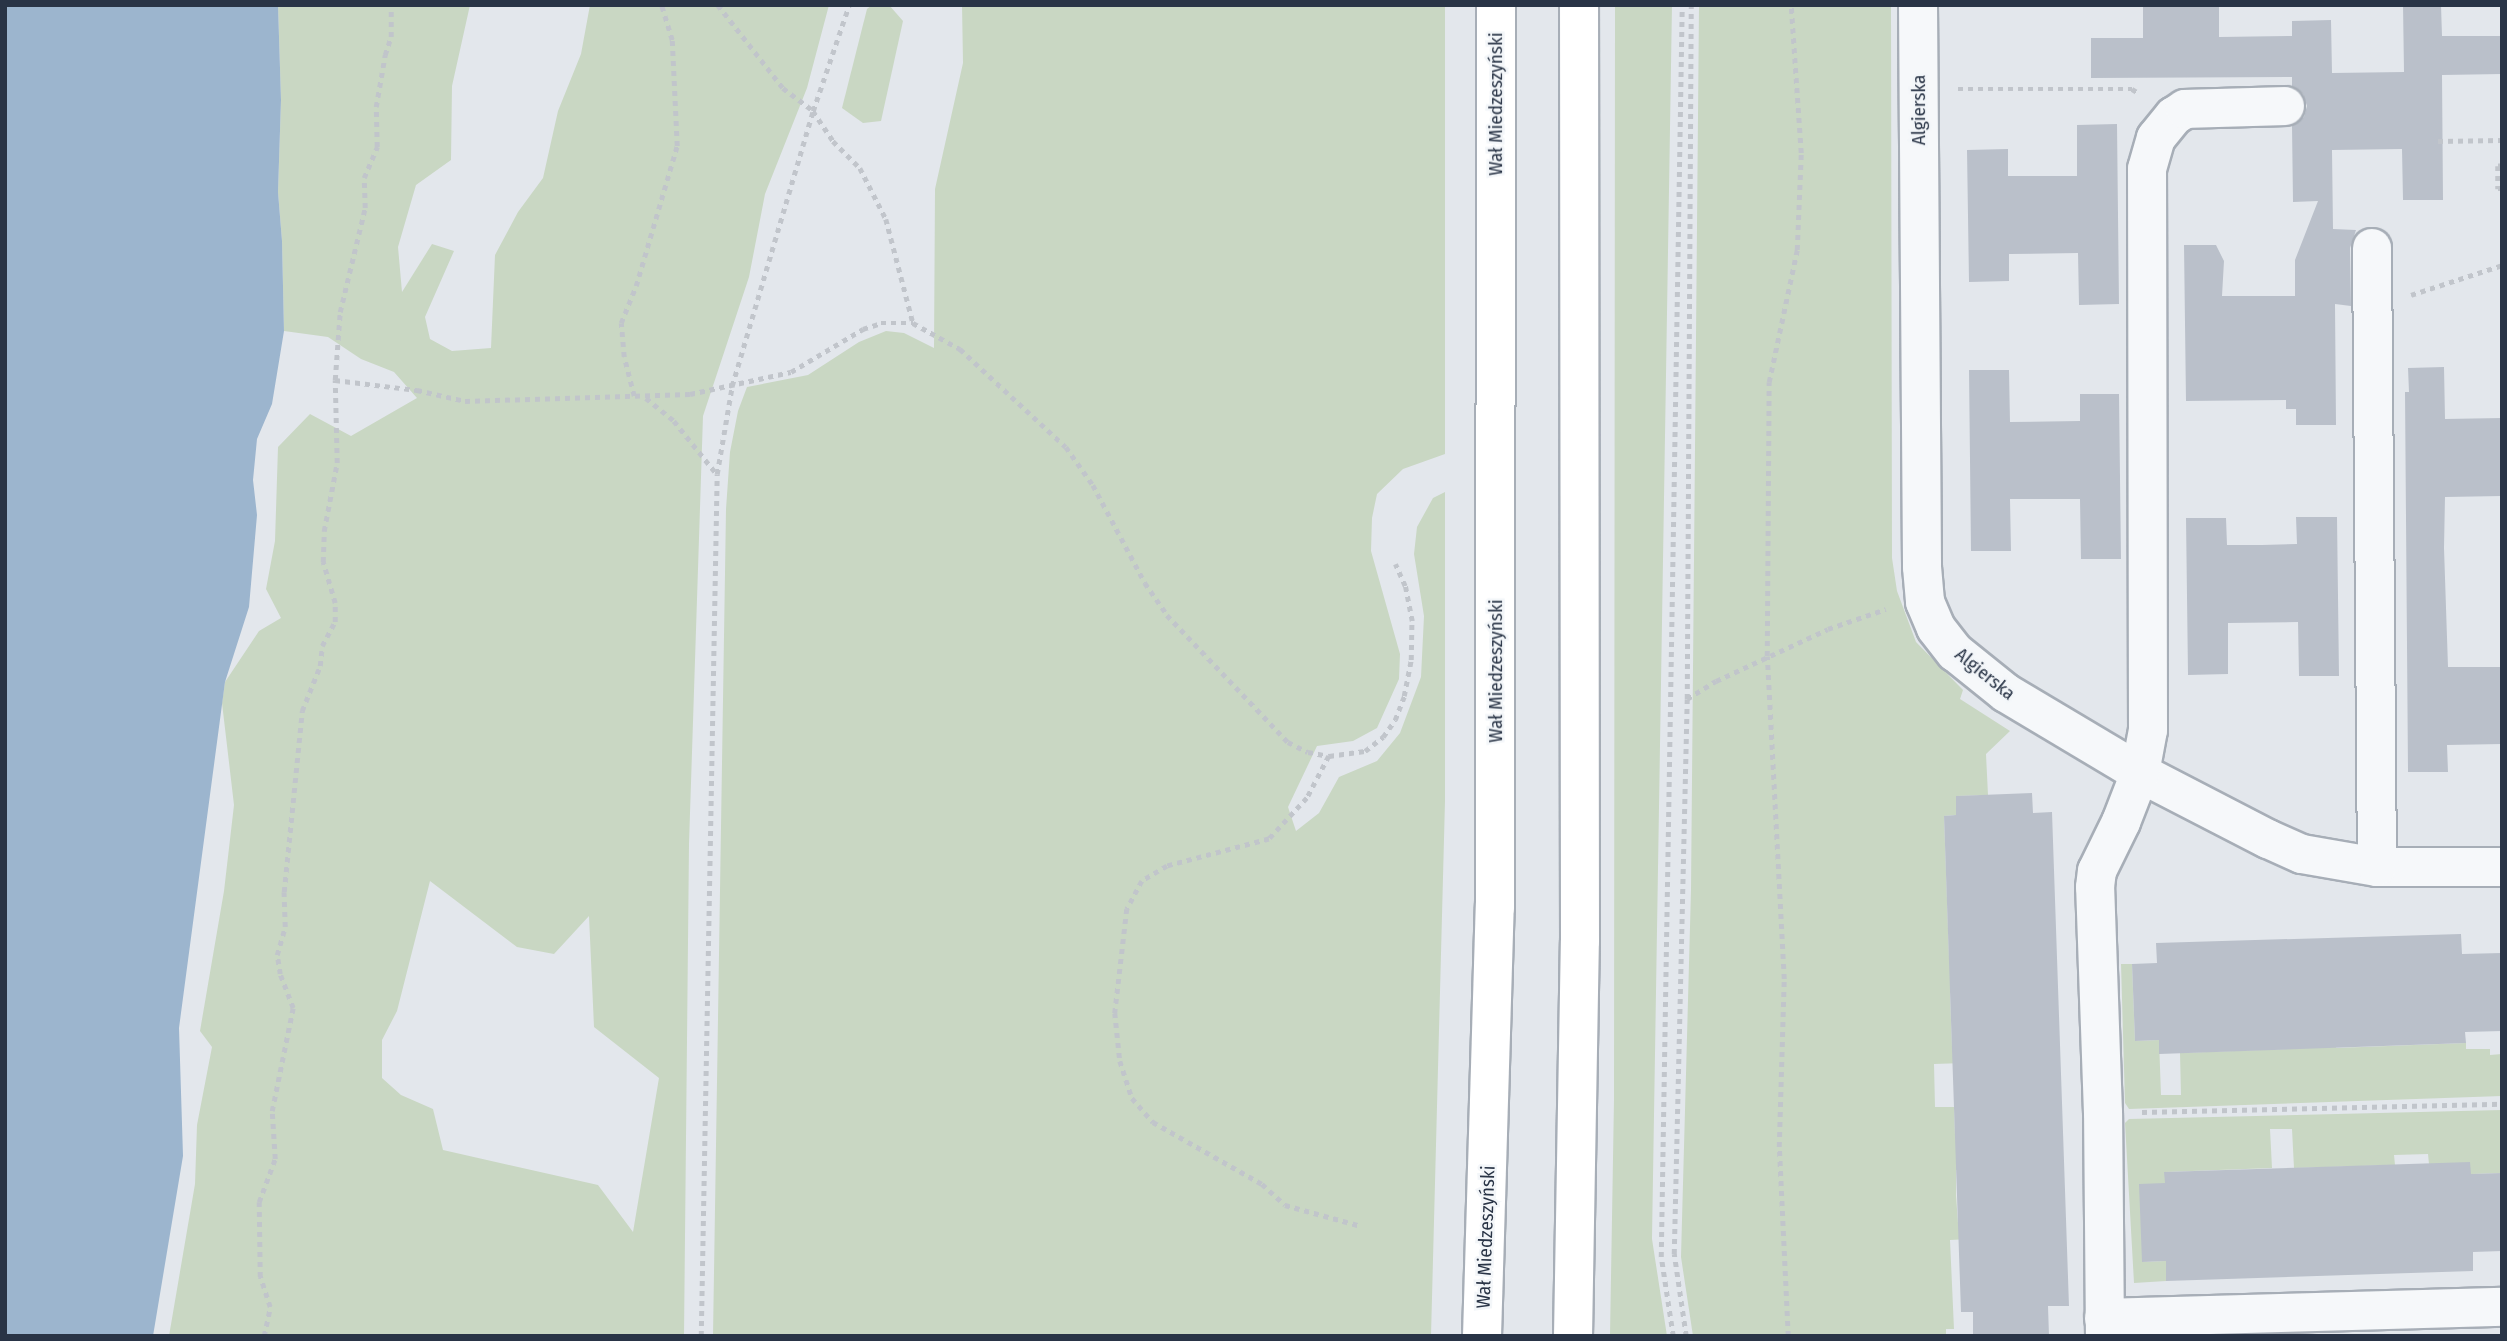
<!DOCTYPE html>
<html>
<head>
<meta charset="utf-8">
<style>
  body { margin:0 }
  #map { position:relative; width:2507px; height:1341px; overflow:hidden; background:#e3e7ec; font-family:"Fira Sans Condensed",sans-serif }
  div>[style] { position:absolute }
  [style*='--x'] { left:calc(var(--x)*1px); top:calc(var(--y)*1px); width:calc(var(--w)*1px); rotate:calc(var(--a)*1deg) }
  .green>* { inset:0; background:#c9d7c3 }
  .water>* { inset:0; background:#9cb5ce }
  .building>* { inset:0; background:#bac0ca }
  .path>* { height:4.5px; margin-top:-2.25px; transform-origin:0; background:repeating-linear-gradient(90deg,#c1c5cb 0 5px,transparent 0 10px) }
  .roads { filter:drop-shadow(2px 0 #a7aeb7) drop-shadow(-2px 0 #a7aeb7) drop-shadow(0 2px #a7aeb7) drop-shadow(0 -2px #a7aeb7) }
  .minor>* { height:38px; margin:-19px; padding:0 19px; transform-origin:19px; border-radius:19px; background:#f6f8fa }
  .major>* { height:38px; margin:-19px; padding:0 19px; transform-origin:19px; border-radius:19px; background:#fff }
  span { translate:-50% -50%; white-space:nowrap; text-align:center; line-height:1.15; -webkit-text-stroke:5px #f3f6f9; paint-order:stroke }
  .street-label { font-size:19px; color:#293446 }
  .frame { position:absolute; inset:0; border:7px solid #293446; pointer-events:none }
</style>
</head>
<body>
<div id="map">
  <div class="green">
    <i style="clip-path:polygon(evenodd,278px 5px,470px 5px,452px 86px,451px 160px,416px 185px,398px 247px,402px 292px,432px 244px,454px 251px,425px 317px,430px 339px,452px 351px,491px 348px,495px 255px,518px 212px,543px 178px,558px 111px,581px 54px,590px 5px,829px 5px,807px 88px,765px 194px,749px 277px,703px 416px,689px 844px,684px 1336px,169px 1336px,195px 1184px,197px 1125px,212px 1047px,200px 1031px,224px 891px,234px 805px,222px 703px,225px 682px,259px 631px,281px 618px,266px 589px,275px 541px,278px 447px,310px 414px,351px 436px,417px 398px,394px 372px,361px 359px,328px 337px,284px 331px,282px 241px,278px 192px,281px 100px,278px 5px,430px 881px,517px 947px,554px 954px,589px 916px,594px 1027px,659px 1078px,633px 1232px,598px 1185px,443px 1150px,433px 1109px,401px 1095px,382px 1078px,382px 1040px,397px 1011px,430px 881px)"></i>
    <i style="clip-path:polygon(872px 5px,889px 5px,903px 21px,881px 121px,863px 123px,842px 108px,867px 9px)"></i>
    <i style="clip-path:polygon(962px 5px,1445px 5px,1445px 454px,1403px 469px,1377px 494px,1372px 518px,1371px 551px,1400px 654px,1399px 679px,1377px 728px,1353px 741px,1317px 746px,1288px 807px,1296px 831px,1319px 813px,1339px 777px,1377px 761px,1400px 733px,1421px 677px,1424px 616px,1414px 554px,1417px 527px,1433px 498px,1445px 492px,1445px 801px,1431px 1336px,713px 1336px,726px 509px,730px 452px,738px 411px,747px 387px,808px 375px,859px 342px,886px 331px,904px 333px,934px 348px,935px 189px,963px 63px)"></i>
    <i style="clip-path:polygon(1615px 5px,1672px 5px,1652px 1239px,1667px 1336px,1610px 1336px,1614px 1099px)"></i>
    <i style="clip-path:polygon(1699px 5px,1891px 5px,1892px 558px,1897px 591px,1916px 642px,1963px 690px,1960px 699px,2010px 731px,1986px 754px,1988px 795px,1956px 796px,1956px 815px,1944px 816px,1949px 957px,1962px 993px,1950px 993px,1952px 1047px,1964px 1063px,1934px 1064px,1935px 1107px,1954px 1107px,1955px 1135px,1966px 1134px,1968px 1170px,1956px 1170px,1956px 1195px,1958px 1223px,1970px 1239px,1950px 1240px,1954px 1329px,1946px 1329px,1946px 1336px,1693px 1336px,1681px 1257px,1691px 890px)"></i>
    <i style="clip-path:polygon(2121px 964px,2132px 964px,2135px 1041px,2159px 1040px,2161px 1095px,2181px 1095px,2180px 1053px,2288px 1049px,2335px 1036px,2336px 1048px,2466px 1043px,2466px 1049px,2490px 1049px,2490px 1055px,2502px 1054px,2502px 1096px,2129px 1109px,2125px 1103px)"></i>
    <i style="clip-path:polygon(2502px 1110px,2502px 1173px,2471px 1174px,2429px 1164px,2428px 1154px,2394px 1155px,2395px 1165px,2294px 1168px,2292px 1129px,2270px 1129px,2272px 1168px,2165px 1172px,2165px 1183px,2142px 1262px,2166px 1261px,2166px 1281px,2134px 1283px,2125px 1123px,2129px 1119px)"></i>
  </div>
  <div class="water">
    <i style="clip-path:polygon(5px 5px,278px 5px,281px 100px,278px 192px,282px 241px,284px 331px,272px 404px,257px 439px,253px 480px,257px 515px,249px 607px,225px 682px,179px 1028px,183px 1156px,153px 1336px,5px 1336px)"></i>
  </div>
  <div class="building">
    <i style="clip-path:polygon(2143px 5px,2219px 5px,2219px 37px,2292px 36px,2292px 21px,2331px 20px,2332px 73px,2404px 72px,2403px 5px,2441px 5px,2442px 36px,2502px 36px,2502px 74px,2442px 75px,2443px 200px,2403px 200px,2402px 149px,2332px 150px,2333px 229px,2356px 230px,2350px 248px,2351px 306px,2335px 304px,2336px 425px,2296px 425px,2296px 409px,2286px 409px,2286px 400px,2186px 401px,2184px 245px,2216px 245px,2224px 261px,2222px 296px,2295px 296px,2295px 260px,2318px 201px,2293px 202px,2292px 126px,2304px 117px,2307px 106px,2303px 94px,2292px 86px,2292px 77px,2091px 78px,2091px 38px,2143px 38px)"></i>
    <i style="clip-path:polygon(2117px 124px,2119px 304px,2079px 305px,2078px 253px,2009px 254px,2009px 281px,1969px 282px,1967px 150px,2008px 149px,2008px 176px,2077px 176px,2077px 125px)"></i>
    <i style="clip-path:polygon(2444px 367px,2445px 419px,2502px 418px,2502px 496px,2445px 497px,2444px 548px,2448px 667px,2502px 667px,2502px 744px,2447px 745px,2448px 772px,2408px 772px,2405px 392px,2409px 392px,2408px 368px)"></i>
    <i style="clip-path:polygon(1969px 370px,2009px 370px,2010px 422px,2080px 421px,2080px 394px,2119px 394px,2121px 559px,2081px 559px,2080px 499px,2010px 499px,2011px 551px,1971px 551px)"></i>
    <i style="clip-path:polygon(2296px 517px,2337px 517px,2339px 676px,2299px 676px,2298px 622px,2228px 623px,2228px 674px,2188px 675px,2186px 518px,2226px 518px,2227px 545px,2262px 545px,2297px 544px)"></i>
    <i style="clip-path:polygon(2032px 793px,2033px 813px,2052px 812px,2069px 1306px,2048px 1306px,2049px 1336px,1973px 1336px,1973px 1312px,1961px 1312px,1944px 816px,1956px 815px,1956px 796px)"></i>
    <i style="clip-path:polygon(2461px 934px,2462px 954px,2502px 953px,2502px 1031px,2465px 1032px,2466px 1043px,2159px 1054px,2159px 1040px,2135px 1041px,2132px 964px,2157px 963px,2156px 943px)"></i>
    <i style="clip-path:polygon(2470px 1162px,2471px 1174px,2502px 1173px,2502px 1251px,2473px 1252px,2473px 1271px,2166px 1281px,2166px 1261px,2142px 1262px,2139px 1184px,2165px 1183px,2164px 1172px)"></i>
  </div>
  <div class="path">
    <i style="--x:718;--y:5;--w:105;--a:51.9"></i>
    <i style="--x:783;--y:88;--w:38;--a:37"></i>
    <i style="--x:813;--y:111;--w:36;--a:56"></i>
    <i style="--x:833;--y:141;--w:38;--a:45"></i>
    <i style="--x:860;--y:168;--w:57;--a:63"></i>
    <i style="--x:886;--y:219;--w:107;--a:75.4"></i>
    <i style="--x:1958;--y:89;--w:174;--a:0"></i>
    <i style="--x:2132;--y:89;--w:9;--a:32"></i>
    <i style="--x:2438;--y:141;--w:64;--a:-0.9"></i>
    <i style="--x:2502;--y:166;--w:4;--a:180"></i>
    <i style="--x:2498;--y:166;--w:23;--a:90"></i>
    <i style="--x:2498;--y:189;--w:4;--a:0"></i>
    <i style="--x:2411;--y:295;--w:96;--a:-18.2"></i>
    <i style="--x:335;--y:380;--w:83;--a:7"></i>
    <i style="--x:417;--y:390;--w:49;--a:12.9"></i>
    <i style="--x:465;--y:401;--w:225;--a:-1.8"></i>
    <i style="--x:690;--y:394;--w:103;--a:-12.3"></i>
    <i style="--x:791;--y:372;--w:84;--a:-30.8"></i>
    <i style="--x:863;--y:329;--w:19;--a:-18"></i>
    <i style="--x:881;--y:323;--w:32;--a:0"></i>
    <i style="--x:913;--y:323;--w:54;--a:29"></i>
    <i style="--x:960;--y:349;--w:144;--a:42.8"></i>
    <i style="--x:1066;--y:447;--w:47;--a:54.6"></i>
    <i style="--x:1093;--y:485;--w:111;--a:62"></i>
    <i style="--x:1145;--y:583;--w:39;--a:55"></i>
    <i style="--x:1167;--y:615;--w:175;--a:46.4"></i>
    <i style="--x:1288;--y:742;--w:22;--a:27"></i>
    <i style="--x:1308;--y:752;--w:21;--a:11"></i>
    <i style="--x:1329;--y:756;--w:36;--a:-8"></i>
    <i style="--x:1365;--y:751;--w:23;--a:-38"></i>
    <i style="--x:1383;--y:737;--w:21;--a:-55"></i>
    <i style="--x:1395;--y:720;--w:26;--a:-69"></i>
    <i style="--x:1404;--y:696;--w:37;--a:-79"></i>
    <i style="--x:1411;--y:660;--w:39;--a:-89"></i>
    <i style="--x:1412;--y:621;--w:36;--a:-101"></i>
    <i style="--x:1405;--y:586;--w:24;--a:-114"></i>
    <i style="--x:634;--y:396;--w:40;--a:-104.4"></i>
    <i style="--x:624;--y:357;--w:34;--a:-95"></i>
    <i style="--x:621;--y:323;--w:40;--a:-68"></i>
    <i style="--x:636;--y:286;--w:146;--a:-73.7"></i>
    <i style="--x:677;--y:146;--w:106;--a:-92.7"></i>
    <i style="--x:672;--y:40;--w:37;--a:-107"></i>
    <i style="--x:646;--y:398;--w:36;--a:39"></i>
    <i style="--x:674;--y:421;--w:67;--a:51.1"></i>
    <i style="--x:1687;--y:699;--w:34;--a:-32"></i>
    <i style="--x:1716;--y:681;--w:123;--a:-24.9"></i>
    <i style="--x:1828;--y:629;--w:61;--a:-19"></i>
    <i style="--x:1329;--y:756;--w:47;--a:117.6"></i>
    <i style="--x:1307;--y:798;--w:56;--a:132.8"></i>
    <i style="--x:1269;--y:839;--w:106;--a:165.2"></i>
    <i style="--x:1167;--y:866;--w:29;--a:149"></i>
    <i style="--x:1142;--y:881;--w:32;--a:118"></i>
    <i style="--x:1127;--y:909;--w:105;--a:96.6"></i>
    <i style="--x:1115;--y:1013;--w:48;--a:84.1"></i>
    <i style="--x:1120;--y:1061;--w:39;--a:72"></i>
    <i style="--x:1132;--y:1098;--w:32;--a:49"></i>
    <i style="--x:1153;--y:1122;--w:125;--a:29.6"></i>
    <i style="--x:1262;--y:1184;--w:31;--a:42"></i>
    <i style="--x:1285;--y:1205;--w:79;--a:15.4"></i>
    <i style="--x:2142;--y:1112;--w:360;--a:-1.3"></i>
    <i style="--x:264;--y:1336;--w:30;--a:-78"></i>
    <i style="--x:270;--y:1307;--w:32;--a:-108"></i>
    <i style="--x:260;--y:1277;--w:75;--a:-90.8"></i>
    <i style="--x:259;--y:1202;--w:46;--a:-69.6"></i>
    <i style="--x:275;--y:1159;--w:48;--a:-93.6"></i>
    <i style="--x:272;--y:1111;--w:105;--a:-78.5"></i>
    <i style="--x:293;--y:1008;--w:36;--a:-111"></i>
    <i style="--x:280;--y:974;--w:19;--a:-99"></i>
    <i style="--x:277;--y:955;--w:29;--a:-74"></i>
    <i style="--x:285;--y:927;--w:35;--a:-92"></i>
    <i style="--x:284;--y:892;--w:182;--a:-84.3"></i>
    <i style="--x:302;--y:711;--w:48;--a:-68.2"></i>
    <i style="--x:320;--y:666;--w:20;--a:-84"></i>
    <i style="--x:322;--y:646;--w:27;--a:-62"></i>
    <i style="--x:335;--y:622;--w:19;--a:-90"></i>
    <i style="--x:335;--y:603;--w:43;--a:-106.3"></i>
    <i style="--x:323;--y:562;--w:31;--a:-88"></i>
    <i style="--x:324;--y:531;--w:69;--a:-79.2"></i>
    <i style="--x:337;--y:463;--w:83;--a:-91.4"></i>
    <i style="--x:335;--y:380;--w:68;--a:-85.8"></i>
    <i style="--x:340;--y:312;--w:107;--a:-76.5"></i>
    <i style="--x:365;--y:208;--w:30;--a:-92"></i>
    <i style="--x:364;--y:178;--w:34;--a:-67"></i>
    <i style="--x:377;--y:147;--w:40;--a:-91.4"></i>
    <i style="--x:376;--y:107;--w:53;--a:-80.2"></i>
    <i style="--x:385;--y:55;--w:19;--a:-72"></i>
    <i style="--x:391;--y:37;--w:32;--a:-90"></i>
    <i style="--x:701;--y:1336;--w:862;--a:-88.94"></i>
    <i style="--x:717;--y:474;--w:89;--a:-80.3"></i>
    <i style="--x:732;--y:386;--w:287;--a:-73.6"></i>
    <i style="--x:813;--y:111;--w:112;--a:-71.2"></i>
    <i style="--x:1673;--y:1336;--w:80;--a:-98.6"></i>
    <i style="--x:1661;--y:1257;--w:1252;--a:-89.04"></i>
    <i style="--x:1686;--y:1336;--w:83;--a:-98.3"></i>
    <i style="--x:1674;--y:1254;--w:555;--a:-88.66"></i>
    <i style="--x:1687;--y:699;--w:694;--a:-89.67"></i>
    <i style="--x:1788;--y:1336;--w:189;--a:-92.7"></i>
    <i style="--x:1779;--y:1147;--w:168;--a:-88.3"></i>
    <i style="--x:1784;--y:979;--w:323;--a:-93"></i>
    <i style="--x:1767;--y:656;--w:274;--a:-89.6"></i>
    <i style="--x:1769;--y:382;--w:135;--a:-78"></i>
    <i style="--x:1797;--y:250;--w:97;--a:-87.6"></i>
    <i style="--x:1801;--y:153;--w:148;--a:-93.9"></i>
  </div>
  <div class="roads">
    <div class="minor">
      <i style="--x:1918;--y:5;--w:562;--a:89.59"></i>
      <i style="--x:1922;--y:567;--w:35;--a:85"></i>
      <i style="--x:1925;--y:602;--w:28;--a:67"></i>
      <i style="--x:1936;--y:628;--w:31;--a:52"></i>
      <i style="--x:1955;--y:652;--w:65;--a:38.8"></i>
      <i style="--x:2006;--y:693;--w:156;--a:30.8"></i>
      <i style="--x:2140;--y:773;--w:144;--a:27.3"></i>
      <i style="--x:2268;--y:839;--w:37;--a:24"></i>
      <i style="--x:2302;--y:854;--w:76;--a:9.8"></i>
      <i style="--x:2377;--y:867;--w:125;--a:0"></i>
      <i style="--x:2372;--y:248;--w:619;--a:89.54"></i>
      <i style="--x:2104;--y:1318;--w:398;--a:-1.6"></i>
      <i style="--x:2105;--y:1336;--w:223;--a:-90.5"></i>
      <i style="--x:2103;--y:1113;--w:226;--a:-92"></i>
      <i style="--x:2095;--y:887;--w:16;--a:-83"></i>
      <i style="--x:2097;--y:871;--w:55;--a:-63.9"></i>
      <i style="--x:2121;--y:822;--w:53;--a:-68.8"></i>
      <i style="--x:2140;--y:773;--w:44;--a:-79.5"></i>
      <i style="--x:2148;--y:730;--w:561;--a:-90.1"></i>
      <i style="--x:2147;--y:169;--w:32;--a:-74"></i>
      <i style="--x:2156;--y:138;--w:28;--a:-51"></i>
      <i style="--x:2174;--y:116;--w:13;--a:-32"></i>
      <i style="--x:2185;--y:109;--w:100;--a:-1.7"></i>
    </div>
    <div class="major">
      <i style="--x:1482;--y:1336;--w:428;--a:-88.3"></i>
      <i style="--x:1495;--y:908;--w:903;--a:-89.94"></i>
      <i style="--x:1573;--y:1336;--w:395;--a:-89"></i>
      <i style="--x:1580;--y:941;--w:936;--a:-90.06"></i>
    </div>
  </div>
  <div class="street-label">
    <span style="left:1496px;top:104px;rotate:-90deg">Wał Miedzeszyński</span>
    <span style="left:1919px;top:110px;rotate:-90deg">Algierska</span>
    <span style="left:1496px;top:671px;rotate:-90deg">Wał Miedzeszyński</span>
    <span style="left:1985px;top:674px;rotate:39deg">Algierska</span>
    <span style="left:1486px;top:1237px;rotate:-88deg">Wał Miedzeszyński</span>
  </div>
  <div class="frame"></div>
</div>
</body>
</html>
